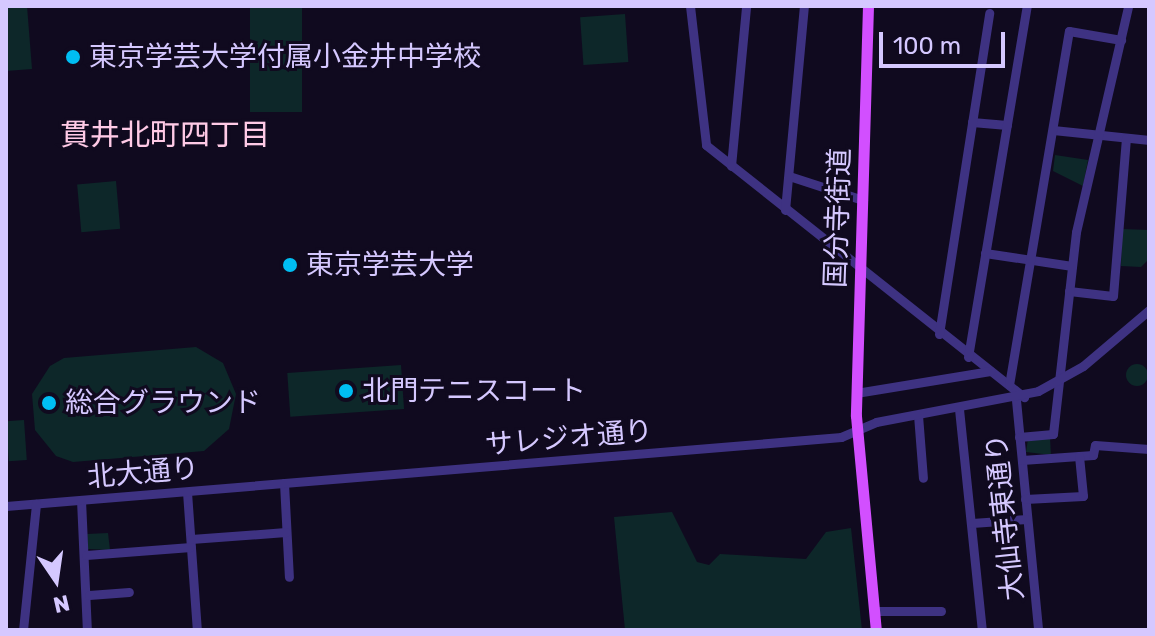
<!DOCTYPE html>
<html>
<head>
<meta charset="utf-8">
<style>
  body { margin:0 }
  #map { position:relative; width:1155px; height:636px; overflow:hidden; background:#100a1f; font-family:Rubik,"Noto Sans JP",sans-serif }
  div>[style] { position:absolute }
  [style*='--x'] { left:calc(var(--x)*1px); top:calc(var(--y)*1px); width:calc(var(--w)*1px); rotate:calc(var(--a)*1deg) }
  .green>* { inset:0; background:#0d2729; transform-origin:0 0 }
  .round { border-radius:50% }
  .minor>* { height:9px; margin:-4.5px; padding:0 4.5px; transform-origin:4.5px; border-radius:4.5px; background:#3e3282 }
  .major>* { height:11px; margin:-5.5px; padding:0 5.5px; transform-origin:5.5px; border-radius:5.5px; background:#d24fff }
  .dots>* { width:22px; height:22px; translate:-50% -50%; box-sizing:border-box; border:4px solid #100a1f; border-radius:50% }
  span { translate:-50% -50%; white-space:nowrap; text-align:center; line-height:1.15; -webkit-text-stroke:6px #100a1f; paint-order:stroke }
  .poi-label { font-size:28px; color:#d5c8ff }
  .left { translate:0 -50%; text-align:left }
  .street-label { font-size:28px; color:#d5c8ff }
  .neighbourhood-label { font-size:30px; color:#ffcae6 }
  .frame { position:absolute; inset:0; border:8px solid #d5c8ff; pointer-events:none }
  .north { position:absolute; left:16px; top:540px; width:80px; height:80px; -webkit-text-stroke:6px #100a1f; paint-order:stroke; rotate:167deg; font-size:22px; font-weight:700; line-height:32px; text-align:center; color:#d5c8ff }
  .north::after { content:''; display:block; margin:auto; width:28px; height:36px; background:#d5c8ff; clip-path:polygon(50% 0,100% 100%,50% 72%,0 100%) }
  .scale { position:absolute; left:879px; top:32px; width:126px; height:36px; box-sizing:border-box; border:4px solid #d5c8ff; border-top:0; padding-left:10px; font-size:24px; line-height:28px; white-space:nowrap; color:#d5c8ff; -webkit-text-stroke:6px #100a1f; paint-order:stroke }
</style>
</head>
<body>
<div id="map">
  <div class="green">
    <i style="clip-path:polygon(6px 6px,27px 6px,32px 69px,6px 71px)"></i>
    <i style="left:250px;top:6px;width:52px;height:106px"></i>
    <i style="left:625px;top:14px;width:48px;height:45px;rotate:86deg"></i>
    <i style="clip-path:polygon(1055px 155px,1088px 160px,1083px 186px,1053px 171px)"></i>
    <i style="left:116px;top:181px;width:48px;height:39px;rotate:85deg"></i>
    <i style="clip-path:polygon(1122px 229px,1149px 230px,1149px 259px,1141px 267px,1121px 266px)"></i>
    <i style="clip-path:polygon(196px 347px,223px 363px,236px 394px,229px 429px,204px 451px,73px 462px,56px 456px,35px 430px,32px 394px,50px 366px,64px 358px)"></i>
    <i class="round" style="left:1126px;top:364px;width:22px;height:22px"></i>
    <i style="left:401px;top:365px;width:44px;height:114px;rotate:86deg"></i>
    <i style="left:24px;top:420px;width:40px;height:18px;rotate:86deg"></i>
    <i style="clip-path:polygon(1050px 438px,1051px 455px,1026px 452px,1028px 439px)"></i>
    <i style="clip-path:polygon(672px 512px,697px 562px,709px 565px,720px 554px,806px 559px,826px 532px,851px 528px,862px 630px,625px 630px,614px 517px)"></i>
    <i style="clip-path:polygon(108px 533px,110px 550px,88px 549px,87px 534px)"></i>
  </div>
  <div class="minor">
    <i style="--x:690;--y:6;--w:140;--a:83.4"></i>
    <i style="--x:706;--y:145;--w:406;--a:38.4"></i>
    <i style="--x:972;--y:122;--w:35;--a:5"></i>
    <i style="--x:1053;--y:130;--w:97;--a:5.9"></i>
    <i style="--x:731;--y:166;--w:161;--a:-84.6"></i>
    <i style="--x:789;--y:176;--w:78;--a:18"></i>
    <i style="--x:785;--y:210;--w:205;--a:-84.7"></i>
    <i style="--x:985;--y:253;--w:88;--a:8.5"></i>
    <i style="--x:1069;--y:291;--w:44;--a:6.5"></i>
    <i style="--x:1113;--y:296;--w:158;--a:-85.3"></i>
    <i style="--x:939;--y:334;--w:325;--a:-81.1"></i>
    <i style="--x:968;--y:357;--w:356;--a:-80.5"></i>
    <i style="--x:1009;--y:385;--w:359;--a:-80.4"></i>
    <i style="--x:1069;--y:31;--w:53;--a:9.8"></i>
    <i style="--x:856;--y:393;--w:136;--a:-9.3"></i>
    <i style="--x:1016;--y:400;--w:231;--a:84.5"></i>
    <i style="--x:959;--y:409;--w:222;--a:84.1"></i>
    <i style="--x:918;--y:415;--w:63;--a:85.5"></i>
    <i style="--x:1019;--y:437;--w:34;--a:-5"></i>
    <i style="--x:1053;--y:434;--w:203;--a:-83.5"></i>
    <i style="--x:1076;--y:232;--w:232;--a:-77"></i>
    <i style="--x:1022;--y:460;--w:71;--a:-4"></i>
    <i style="--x:1093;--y:455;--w:10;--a:-79"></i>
    <i style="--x:1095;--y:445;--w:54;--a:4.2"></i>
    <i style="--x:284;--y:483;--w:94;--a:87"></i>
    <i style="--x:187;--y:492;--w:138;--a:85.9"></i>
    <i style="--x:1025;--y:499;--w:58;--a:-3"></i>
    <i style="--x:1083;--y:496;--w:40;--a:-95.7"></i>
    <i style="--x:81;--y:500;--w:130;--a:87.4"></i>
    <i style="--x:6;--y:506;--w:838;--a:-4.72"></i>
    <i style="--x:841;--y:437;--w:38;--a:-23"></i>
    <i style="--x:876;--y:422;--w:165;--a:-10.8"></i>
    <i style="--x:1038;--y:391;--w:51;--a:-29.1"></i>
    <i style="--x:1083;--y:366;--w:87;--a:-40.3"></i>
    <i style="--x:972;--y:523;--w:55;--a:-4.2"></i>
    <i style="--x:191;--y:539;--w:95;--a:-4.2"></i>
    <i style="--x:86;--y:555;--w:105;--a:-4.4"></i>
    <i style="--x:89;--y:595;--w:40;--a:-4.3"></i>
    <i style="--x:874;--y:611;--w:67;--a:0"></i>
    <i style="--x:23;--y:630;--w:127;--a:-84.1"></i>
  </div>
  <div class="major">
    <i style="--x:868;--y:6;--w:410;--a:91.7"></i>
    <i style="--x:856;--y:416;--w:215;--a:84.7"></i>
  </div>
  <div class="dots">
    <i style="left:73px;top:57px;background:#00bef3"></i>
    <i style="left:290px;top:265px;background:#00bef3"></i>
    <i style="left:346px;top:391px;background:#00bef3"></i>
    <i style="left:49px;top:403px;background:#00bef3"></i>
  </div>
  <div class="poi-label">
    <span class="left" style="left:89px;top:57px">東京学芸大学付属小金井中学校</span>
    <span class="left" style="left:306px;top:265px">東京学芸大学</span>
    <span class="left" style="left:362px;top:391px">北門テニスコート</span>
    <span class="left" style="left:65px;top:403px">総合グラウンド</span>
  </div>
  <div class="street-label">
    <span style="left:838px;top:218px;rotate:-88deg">国分寺街道</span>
    <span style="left:569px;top:438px;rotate:-5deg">サレジオ通り</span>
    <span style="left:143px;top:473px;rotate:-5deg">北大通り</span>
    <span style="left:1005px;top:517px;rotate:-96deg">大仙寺東通り</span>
  </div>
  <div class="neighbourhood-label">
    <span style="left:165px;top:135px">貫井北町四丁目</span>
  </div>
  <div class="frame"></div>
  <div class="north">N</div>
  <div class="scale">100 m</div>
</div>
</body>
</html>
